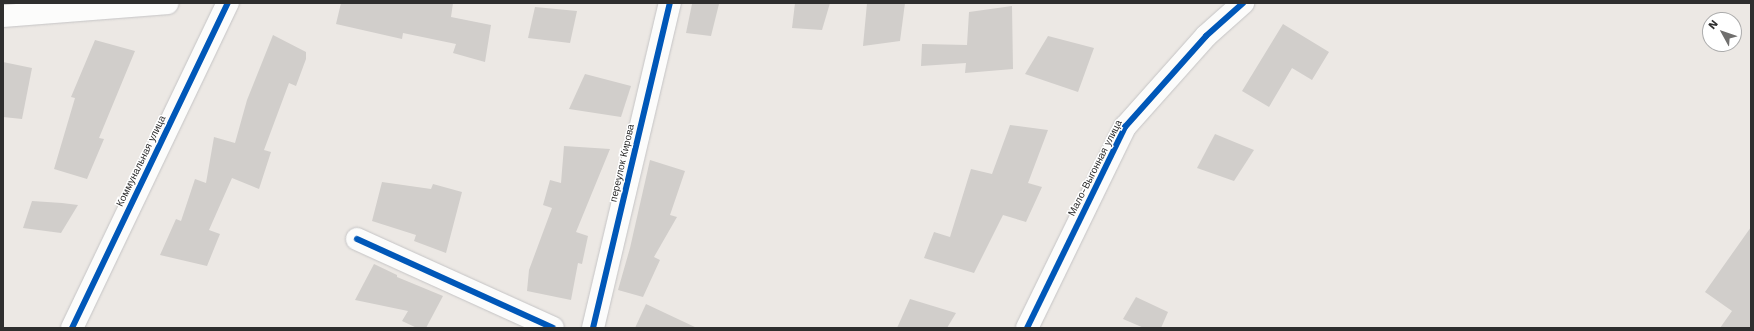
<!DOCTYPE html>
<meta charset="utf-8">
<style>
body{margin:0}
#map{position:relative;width:1754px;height:331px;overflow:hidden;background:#ece8e4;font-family:"Work Sans",sans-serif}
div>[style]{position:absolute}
.building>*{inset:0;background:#d1cecb}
.roads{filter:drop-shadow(0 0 1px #c5c4c5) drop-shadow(0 0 1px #c5c4c5)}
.minor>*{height:22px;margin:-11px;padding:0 11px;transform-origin:11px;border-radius:11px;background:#fcfcfb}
.cycleway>*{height:6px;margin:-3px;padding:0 3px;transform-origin:3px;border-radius:3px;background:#0057b8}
span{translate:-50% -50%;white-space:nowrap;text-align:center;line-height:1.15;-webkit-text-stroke:3px #fff;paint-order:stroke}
.street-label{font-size:10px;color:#2e2e2e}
.frame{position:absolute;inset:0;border:4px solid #2e2e2e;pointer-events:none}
.north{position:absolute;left:1702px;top:12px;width:40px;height:40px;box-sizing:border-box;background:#fff;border:1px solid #ababab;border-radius:50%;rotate:310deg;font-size:11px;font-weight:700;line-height:16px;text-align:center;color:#2e2e2e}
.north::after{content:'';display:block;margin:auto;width:14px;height:18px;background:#706f6e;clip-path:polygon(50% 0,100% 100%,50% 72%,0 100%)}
</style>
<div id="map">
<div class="building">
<i style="clip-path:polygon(341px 3px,453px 3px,451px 17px,491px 25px,485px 62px,453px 53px,456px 44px,403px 33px,402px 39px,336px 24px)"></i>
<i style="clip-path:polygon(795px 3px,830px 3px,822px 30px,792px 28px)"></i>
<i style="clip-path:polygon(867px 3px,905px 3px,900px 41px,863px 46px)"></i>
<i style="clip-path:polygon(692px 4px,719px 4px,711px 36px,686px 33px)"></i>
<i style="clip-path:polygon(1012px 6px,1013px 69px,965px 73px,966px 63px,921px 66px,922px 44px,967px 45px,969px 12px)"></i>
<i style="clip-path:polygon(535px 7px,577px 11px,570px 43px,528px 38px)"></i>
<i style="clip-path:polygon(1283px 24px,1329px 52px,1312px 80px,1292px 68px,1269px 107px,1242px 91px)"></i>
<i style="clip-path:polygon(273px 35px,306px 52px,306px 59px,296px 86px,289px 83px,264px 150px,271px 152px,259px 189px,232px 178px,209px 230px,220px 234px,207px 266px,160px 255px,176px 219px,181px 221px,195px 179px,206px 183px,214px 137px,235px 143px,247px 100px)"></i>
<i style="clip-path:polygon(1048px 36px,1094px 48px,1078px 92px,1025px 74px)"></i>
<i style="clip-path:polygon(95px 40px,135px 51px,99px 138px,104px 139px,87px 179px,54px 169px,75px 98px,71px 97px)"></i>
<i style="clip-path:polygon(3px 62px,32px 68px,22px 119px,3px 117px)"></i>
<i style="clip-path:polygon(585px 74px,631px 86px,621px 117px,569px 109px)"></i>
<i style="clip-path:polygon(1010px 125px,1048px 130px,1028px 183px,1042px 187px,1026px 222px,1003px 215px,974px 273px,924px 258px,934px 232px,950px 237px,971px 169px,992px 174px)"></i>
<i style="clip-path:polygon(1215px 134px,1254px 150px,1234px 181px,1197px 168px)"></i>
<i style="clip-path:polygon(564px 146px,610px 149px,576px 232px,588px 236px,582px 264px,578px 263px,571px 300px,527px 291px,529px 270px,552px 208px,543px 205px,550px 180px,561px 183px)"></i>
<i style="clip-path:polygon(650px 160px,685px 171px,670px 215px,677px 217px,654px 257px,660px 260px,643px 297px,618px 290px,630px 248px)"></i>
<i style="clip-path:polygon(382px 182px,431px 189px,433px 184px,462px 192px,446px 253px,414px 241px,416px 235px,372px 221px)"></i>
<i style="clip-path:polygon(32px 201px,62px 203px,78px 205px,61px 233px,23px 228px)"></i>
<i style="clip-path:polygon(1751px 227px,1751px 328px,1720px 328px,1732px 311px,1705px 292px)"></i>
<i style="clip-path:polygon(374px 264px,397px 275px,397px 277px,443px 296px,426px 328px,417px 328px,402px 321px,408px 311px,355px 300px)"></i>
<i style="clip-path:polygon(1136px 297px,1168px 312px,1161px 328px,1144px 328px,1123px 319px)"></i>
<i style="clip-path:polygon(910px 299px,956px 313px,947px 328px,897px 328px)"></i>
<i style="clip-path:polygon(646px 304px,697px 328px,635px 328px)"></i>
</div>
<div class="roads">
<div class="minor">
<i style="left:3px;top:16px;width:165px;rotate:-4.5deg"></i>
<i style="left:357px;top:239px;width:215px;rotate:24.4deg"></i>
<i style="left:72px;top:328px;width:361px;rotate:-64.4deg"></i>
<i style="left:593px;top:328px;width:334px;rotate:-76.7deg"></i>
<i style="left:1027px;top:328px;width:224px;rotate:-64deg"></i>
<i style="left:1125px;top:127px;width:122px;rotate:-48.3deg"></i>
<i style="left:1206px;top:36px;width:50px;rotate:-41.7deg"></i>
</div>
</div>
<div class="cycleway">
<i style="left:357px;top:239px;width:215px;rotate:24.4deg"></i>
<i style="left:72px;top:328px;width:361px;rotate:-64.4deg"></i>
<i style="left:593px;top:328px;width:334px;rotate:-76.7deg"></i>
<i style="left:1027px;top:328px;width:224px;rotate:-64deg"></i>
<i style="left:1125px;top:127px;width:122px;rotate:-48.3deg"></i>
<i style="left:1206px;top:36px;width:50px;rotate:-41.7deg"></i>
</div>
<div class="street-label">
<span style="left:141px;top:161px;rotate:-64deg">Коммунальная улица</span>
<span style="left:622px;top:163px;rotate:-77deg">переулок Кирова</span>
<span style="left:1095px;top:168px;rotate:-63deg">Мало-Выгонная улица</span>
</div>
<div class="frame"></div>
<div class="north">N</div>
</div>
